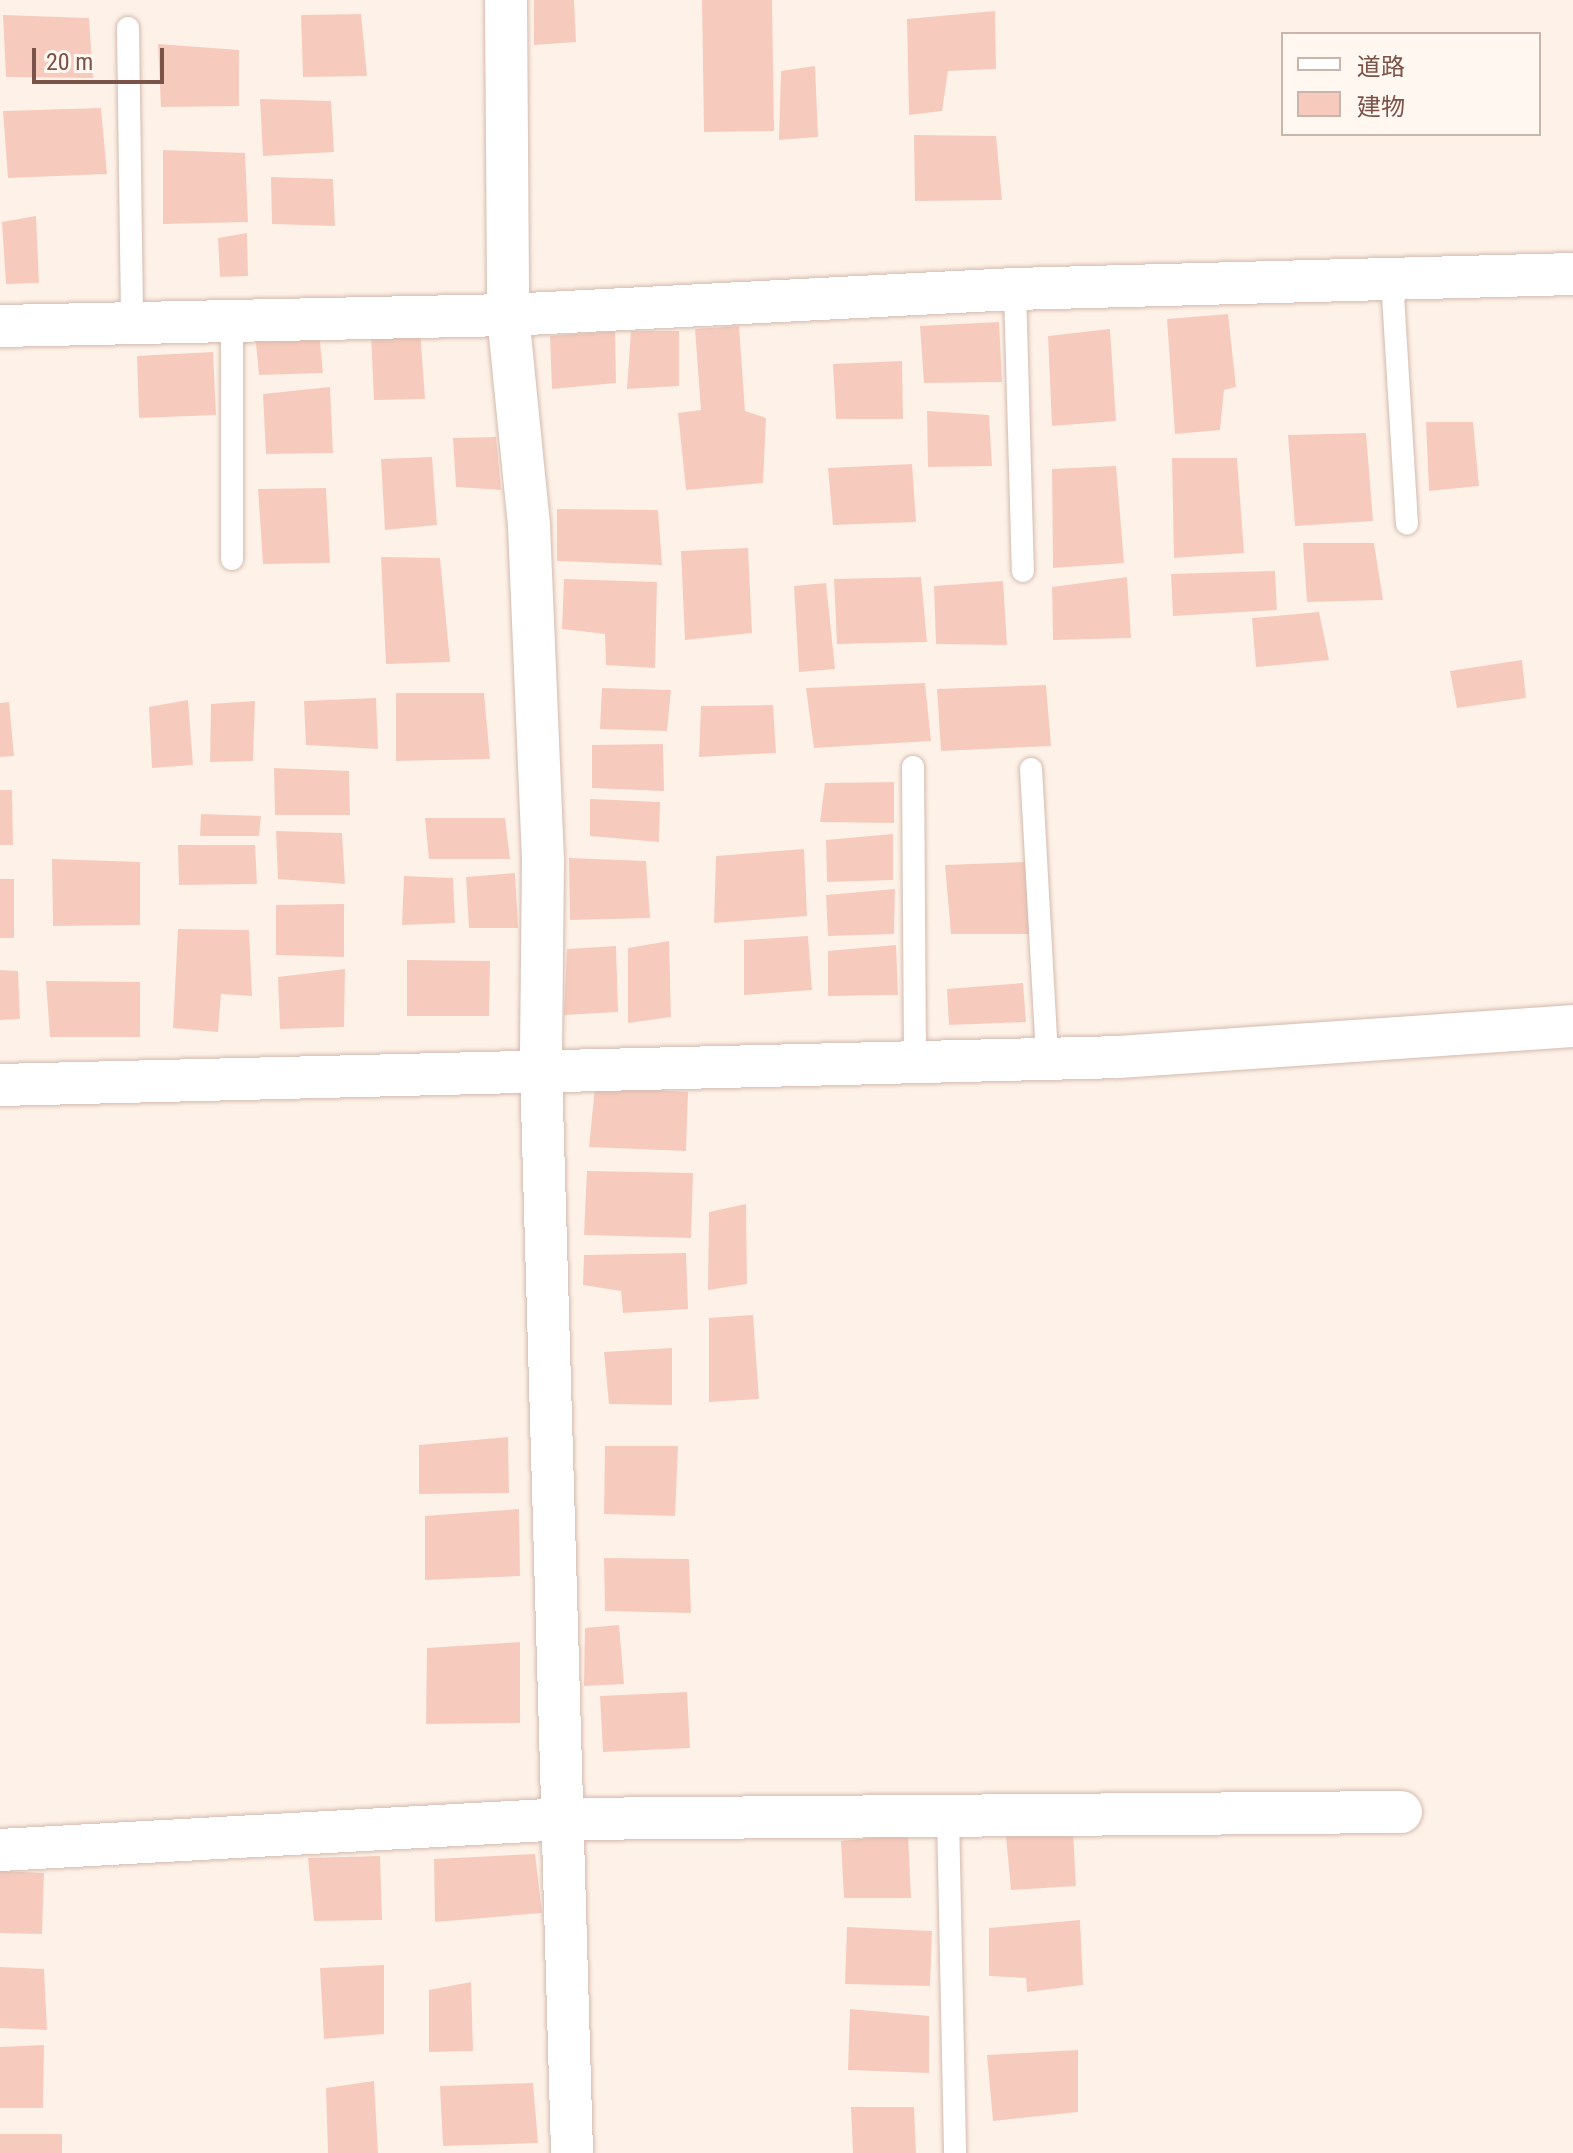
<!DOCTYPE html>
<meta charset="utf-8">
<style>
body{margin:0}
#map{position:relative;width:1573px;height:2153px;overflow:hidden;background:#fef2e8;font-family:"Roboto Condensed","Noto Sans JP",sans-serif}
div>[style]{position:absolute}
.building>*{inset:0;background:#f6cbbd}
.roads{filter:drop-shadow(0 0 2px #d4baaf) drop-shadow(0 0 2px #d4baaf)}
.lane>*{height:22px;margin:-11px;padding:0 11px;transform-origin:11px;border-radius:11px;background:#fff}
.street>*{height:42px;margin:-21px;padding:0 21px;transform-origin:21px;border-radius:21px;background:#fff}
span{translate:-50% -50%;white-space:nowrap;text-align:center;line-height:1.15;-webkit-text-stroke:8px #fff7f0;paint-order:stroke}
.legend{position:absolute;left:1281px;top:32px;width:260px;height:104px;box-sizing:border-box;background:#fff7f0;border:2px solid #cab5ad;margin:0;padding:10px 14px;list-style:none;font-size:24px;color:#7b5349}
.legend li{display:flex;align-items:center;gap:16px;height:40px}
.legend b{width:40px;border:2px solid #cab5ad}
.scale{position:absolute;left:32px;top:48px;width:132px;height:36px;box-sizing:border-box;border:4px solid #7b5349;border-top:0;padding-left:10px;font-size:24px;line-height:28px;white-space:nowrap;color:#7b5349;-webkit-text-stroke:6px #fff7f0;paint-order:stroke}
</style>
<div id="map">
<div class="building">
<i style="clip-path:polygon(534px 0,574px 0,576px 42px,534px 45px)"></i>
<i style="clip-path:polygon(702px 0,772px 0,774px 131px,704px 132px)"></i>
<i style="clip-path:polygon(995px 11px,996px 69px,948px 71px,942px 111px,909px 115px,907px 19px)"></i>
<i style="clip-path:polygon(361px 14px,367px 76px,303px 77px,301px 15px)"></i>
<i style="clip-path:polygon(3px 15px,89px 18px,93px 78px,6px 77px)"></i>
<i style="clip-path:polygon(158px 44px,239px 50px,239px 106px,161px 107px)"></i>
<i style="clip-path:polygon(815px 66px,818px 137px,779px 140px,781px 71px)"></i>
<i style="clip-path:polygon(260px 99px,331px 101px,334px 152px,263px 156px)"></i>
<i style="clip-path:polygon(101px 108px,107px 174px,8px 178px,3px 111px)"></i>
<i style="clip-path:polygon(914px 135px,996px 136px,1002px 200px,915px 201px)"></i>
<i style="clip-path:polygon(163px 150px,245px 153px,248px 222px,163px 224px)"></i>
<i style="clip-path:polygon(271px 177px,333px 179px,335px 226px,272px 224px)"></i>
<i style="clip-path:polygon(36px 216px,39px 283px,6px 284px,2px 222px)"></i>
<i style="clip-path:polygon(247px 233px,248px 276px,220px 277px,218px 238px)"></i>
<i style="clip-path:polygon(1228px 314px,1236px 387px,1224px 390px,1220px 430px,1175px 434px,1167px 319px)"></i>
<i style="clip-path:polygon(999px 322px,1002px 382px,924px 383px,920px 326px)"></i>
<i style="clip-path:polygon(739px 326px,745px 411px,766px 418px,763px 483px,686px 490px,678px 413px,701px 410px,695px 329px)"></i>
<i style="clip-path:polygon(420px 329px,425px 399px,374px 400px,371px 334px)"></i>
<i style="clip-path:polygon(1110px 329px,1116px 421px,1052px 426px,1048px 336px)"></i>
<i style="clip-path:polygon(319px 331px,323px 373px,259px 375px,255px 333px)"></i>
<i style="clip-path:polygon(615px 331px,616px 383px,552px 389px,550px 336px)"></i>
<i style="clip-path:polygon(631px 331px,679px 331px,679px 386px,627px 389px)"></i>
<i style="clip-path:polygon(213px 352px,216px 415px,139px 418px,137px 356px)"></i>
<i style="clip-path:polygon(902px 361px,903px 419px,836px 419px,833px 364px)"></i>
<i style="clip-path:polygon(330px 387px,333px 453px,266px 454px,263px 394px)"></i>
<i style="clip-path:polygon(927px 411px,989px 415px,992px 466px,928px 467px)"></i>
<i style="clip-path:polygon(1426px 422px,1473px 422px,1479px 486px,1429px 491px)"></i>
<i style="clip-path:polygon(1366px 433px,1373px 521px,1295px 526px,1288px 435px)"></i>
<i style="clip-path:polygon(496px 437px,501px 490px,456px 487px,453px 438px)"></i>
<i style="clip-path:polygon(432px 457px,437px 525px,385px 530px,381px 459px)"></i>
<i style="clip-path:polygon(1172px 458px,1237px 458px,1244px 553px,1174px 558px)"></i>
<i style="clip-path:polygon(912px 464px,916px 522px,833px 525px,828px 468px)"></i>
<i style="clip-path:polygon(1116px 466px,1124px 563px,1053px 568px,1052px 469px)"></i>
<i style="clip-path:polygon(326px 488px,330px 563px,263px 564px,258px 489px)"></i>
<i style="clip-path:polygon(557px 509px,658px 510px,662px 565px,557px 561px)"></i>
<i style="clip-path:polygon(1303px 543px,1374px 543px,1383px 600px,1307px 602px)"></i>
<i style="clip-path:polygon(748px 548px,752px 633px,685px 640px,681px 551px)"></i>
<i style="clip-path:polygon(381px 557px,440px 558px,450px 662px,386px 664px)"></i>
<i style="clip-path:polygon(1275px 571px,1277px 610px,1173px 616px,1171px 574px)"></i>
<i style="clip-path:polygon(921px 577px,927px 642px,837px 644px,834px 579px)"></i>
<i style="clip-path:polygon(1127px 577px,1131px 638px,1053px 640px,1052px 587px)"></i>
<i style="clip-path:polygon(564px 579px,657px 582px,655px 668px,606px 665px,605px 634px,562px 629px)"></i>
<i style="clip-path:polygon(1003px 581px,1007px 645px,936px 644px,934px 586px)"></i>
<i style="clip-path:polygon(826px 583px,835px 669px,799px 672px,794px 586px)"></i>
<i style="clip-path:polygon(1319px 612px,1329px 660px,1256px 667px,1252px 618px)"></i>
<i style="clip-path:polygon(1522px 660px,1526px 698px,1457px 708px,1450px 671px)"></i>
<i style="clip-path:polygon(925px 683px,931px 741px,814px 748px,806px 688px)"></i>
<i style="clip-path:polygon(1046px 685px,1051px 746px,941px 751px,937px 689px)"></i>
<i style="clip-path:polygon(602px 688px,671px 690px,667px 731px,600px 729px)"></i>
<i style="clip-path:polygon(396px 693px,484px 693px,490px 759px,396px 761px)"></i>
<i style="clip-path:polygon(376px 698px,378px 749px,306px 745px,304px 701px)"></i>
<i style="clip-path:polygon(188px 700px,193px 765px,152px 768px,149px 707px)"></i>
<i style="clip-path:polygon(255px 701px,253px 761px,210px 762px,211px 704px)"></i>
<i style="clip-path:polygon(9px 702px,14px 756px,0 757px,0 703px)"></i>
<i style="clip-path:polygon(773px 705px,776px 753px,699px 757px,701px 706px)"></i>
<i style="clip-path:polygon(663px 744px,664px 791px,592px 788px,592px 745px)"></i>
<i style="clip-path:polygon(274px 768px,349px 771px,350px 815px,275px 815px)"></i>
<i style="clip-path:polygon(894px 782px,894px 823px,820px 822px,825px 783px)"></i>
<i style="clip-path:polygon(0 790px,12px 790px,13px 845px,0 845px)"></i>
<i style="clip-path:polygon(590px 799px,660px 802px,659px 842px,590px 836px)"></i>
<i style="clip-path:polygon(201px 814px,261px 816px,259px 836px,200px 836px)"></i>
<i style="clip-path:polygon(425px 818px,505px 818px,510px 859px,429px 859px)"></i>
<i style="clip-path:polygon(276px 831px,342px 833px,345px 884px,278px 879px)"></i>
<i style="clip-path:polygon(893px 834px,893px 880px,827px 882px,826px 840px)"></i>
<i style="clip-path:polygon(178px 845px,255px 845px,257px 884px,179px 885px)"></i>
<i style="clip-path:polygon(804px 849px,807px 916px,714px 923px,716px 856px)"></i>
<i style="clip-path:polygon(569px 858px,646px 861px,650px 918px,570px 920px)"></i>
<i style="clip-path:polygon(52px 859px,140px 862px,140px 925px,53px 926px)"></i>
<i style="clip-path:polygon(1026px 862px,1030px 934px,951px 934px,945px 865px)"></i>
<i style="clip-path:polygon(515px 873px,518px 928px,469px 928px,466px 877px)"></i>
<i style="clip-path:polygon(404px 876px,453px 878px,455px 923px,402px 925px)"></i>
<i style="clip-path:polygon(0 879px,14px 879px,14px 938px,0 938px)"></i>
<i style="clip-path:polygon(895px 889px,894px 934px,828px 936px,826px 895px)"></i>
<i style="clip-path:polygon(344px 904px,344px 957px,276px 955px,276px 905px)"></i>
<i style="clip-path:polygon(178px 929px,249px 930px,252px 996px,221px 994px,218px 1032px,173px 1028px)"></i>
<i style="clip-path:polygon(808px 936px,812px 990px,744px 995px,744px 940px)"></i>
<i style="clip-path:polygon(669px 941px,671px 1017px,628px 1023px,628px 948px)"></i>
<i style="clip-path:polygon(896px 945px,898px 995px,828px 996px,828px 951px)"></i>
<i style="clip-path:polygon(616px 946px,618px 1012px,564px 1015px,567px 949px)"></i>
<i style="clip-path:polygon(407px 960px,490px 961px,489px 1016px,407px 1016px)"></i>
<i style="clip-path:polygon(345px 969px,344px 1027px,280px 1029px,278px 977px)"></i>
<i style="clip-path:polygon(0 970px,18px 971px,20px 1019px,0 1020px)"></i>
<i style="clip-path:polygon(46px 981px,140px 982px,140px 1037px,50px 1037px)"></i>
<i style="clip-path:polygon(1023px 983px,1026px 1022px,949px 1025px,947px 989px)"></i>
<i style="clip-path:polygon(595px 1087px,688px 1092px,686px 1151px,589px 1147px)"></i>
<i style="clip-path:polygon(587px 1171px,693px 1173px,691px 1238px,584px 1235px)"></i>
<i style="clip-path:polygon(746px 1204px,747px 1284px,708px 1290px,709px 1212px)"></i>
<i style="clip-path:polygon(686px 1253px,688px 1309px,623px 1313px,621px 1291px,583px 1285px,584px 1255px)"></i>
<i style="clip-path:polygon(753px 1315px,759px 1399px,709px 1402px,709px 1318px)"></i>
<i style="clip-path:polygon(672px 1348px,672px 1405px,609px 1404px,604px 1352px)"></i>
<i style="clip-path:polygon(508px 1437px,509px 1493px,419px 1494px,419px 1445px)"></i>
<i style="clip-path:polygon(605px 1446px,678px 1446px,675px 1516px,604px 1514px)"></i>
<i style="clip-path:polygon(519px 1509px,520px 1576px,425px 1580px,425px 1516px)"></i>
<i style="clip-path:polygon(604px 1558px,689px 1559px,691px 1613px,605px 1611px)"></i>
<i style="clip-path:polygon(619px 1625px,624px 1684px,584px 1686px,585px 1628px)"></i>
<i style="clip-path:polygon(520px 1642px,520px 1723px,426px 1724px,427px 1648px)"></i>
<i style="clip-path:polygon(687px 1692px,690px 1748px,603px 1752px,600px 1696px)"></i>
<i style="clip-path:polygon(1073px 1831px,1076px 1886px,1011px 1890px,1006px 1836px)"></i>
<i style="clip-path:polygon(908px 1834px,911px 1898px,844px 1898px,841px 1841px)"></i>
<i style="clip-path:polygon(535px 1854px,542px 1913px,435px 1922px,434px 1859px)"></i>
<i style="clip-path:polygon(380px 1856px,382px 1920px,314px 1921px,308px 1858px)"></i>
<i style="clip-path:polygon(0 1871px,44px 1873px,42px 1934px,0 1933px)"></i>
<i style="clip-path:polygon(1080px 1920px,1083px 1985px,1027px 1992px,1026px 1978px,989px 1976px,989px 1928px)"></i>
<i style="clip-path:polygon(847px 1927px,932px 1931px,930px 1986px,845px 1984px)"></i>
<i style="clip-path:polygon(384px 1965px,384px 2034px,324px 2039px,320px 1968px)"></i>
<i style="clip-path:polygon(0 1967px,44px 1969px,47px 2030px,0 2028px)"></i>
<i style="clip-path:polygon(471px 1982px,473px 2051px,429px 2052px,429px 1990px)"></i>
<i style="clip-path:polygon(850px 2009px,929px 2016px,929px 2073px,848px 2070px)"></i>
<i style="clip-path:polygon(44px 2045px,43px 2108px,0 2108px,0 2047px)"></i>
<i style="clip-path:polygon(1078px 2050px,1078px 2112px,993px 2121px,987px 2055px)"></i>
<i style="clip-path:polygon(374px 2081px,378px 2153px,328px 2153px,326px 2088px)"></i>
<i style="clip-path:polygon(533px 2083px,538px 2143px,443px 2146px,440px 2086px)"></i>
<i style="clip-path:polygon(851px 2107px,914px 2107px,916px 2153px,853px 2153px)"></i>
<i style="clip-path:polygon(0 2134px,62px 2134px,62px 2153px,0 2153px)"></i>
</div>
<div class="roads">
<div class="lane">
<i style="left:128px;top:28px;width:296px;rotate:89.2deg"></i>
<i style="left:1392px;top:279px;width:245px;rotate:86.5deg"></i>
<i style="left:1015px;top:289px;width:282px;rotate:88.4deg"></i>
<i style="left:232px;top:559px;width:238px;rotate:-90deg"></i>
<i style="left:913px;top:767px;width:293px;rotate:89.6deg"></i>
<i style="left:1031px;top:769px;width:288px;rotate:86.8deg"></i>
<i style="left:948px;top:1815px;width:338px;rotate:88.8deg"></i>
</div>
<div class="street">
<i style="left:506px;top:0;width:315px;rotate:89.6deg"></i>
<i style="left:508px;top:315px;width:212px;rotate:84.3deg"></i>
<i style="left:529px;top:526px;width:335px;rotate:87.6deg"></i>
<i style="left:543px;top:861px;width:208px;rotate:90.6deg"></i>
<i style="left:541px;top:1069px;width:1084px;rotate:88.36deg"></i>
<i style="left:0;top:326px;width:508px;rotate:-1.24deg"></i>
<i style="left:508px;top:315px;width:508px;rotate:-2.94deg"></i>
<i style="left:1015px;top:289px;width:558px;rotate:-1.54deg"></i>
<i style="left:0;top:1085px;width:1118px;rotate:-1.43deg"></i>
<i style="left:1118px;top:1057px;width:456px;rotate:-3.9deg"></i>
<i style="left:0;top:1850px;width:566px;rotate:-3.14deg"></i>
<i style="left:565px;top:1819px;width:836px;rotate:-0.48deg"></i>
</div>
</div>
<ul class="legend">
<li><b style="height:10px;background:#fff"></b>道路</li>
<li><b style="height:22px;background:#f6cbbd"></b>建物</li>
</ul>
<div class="scale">20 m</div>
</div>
